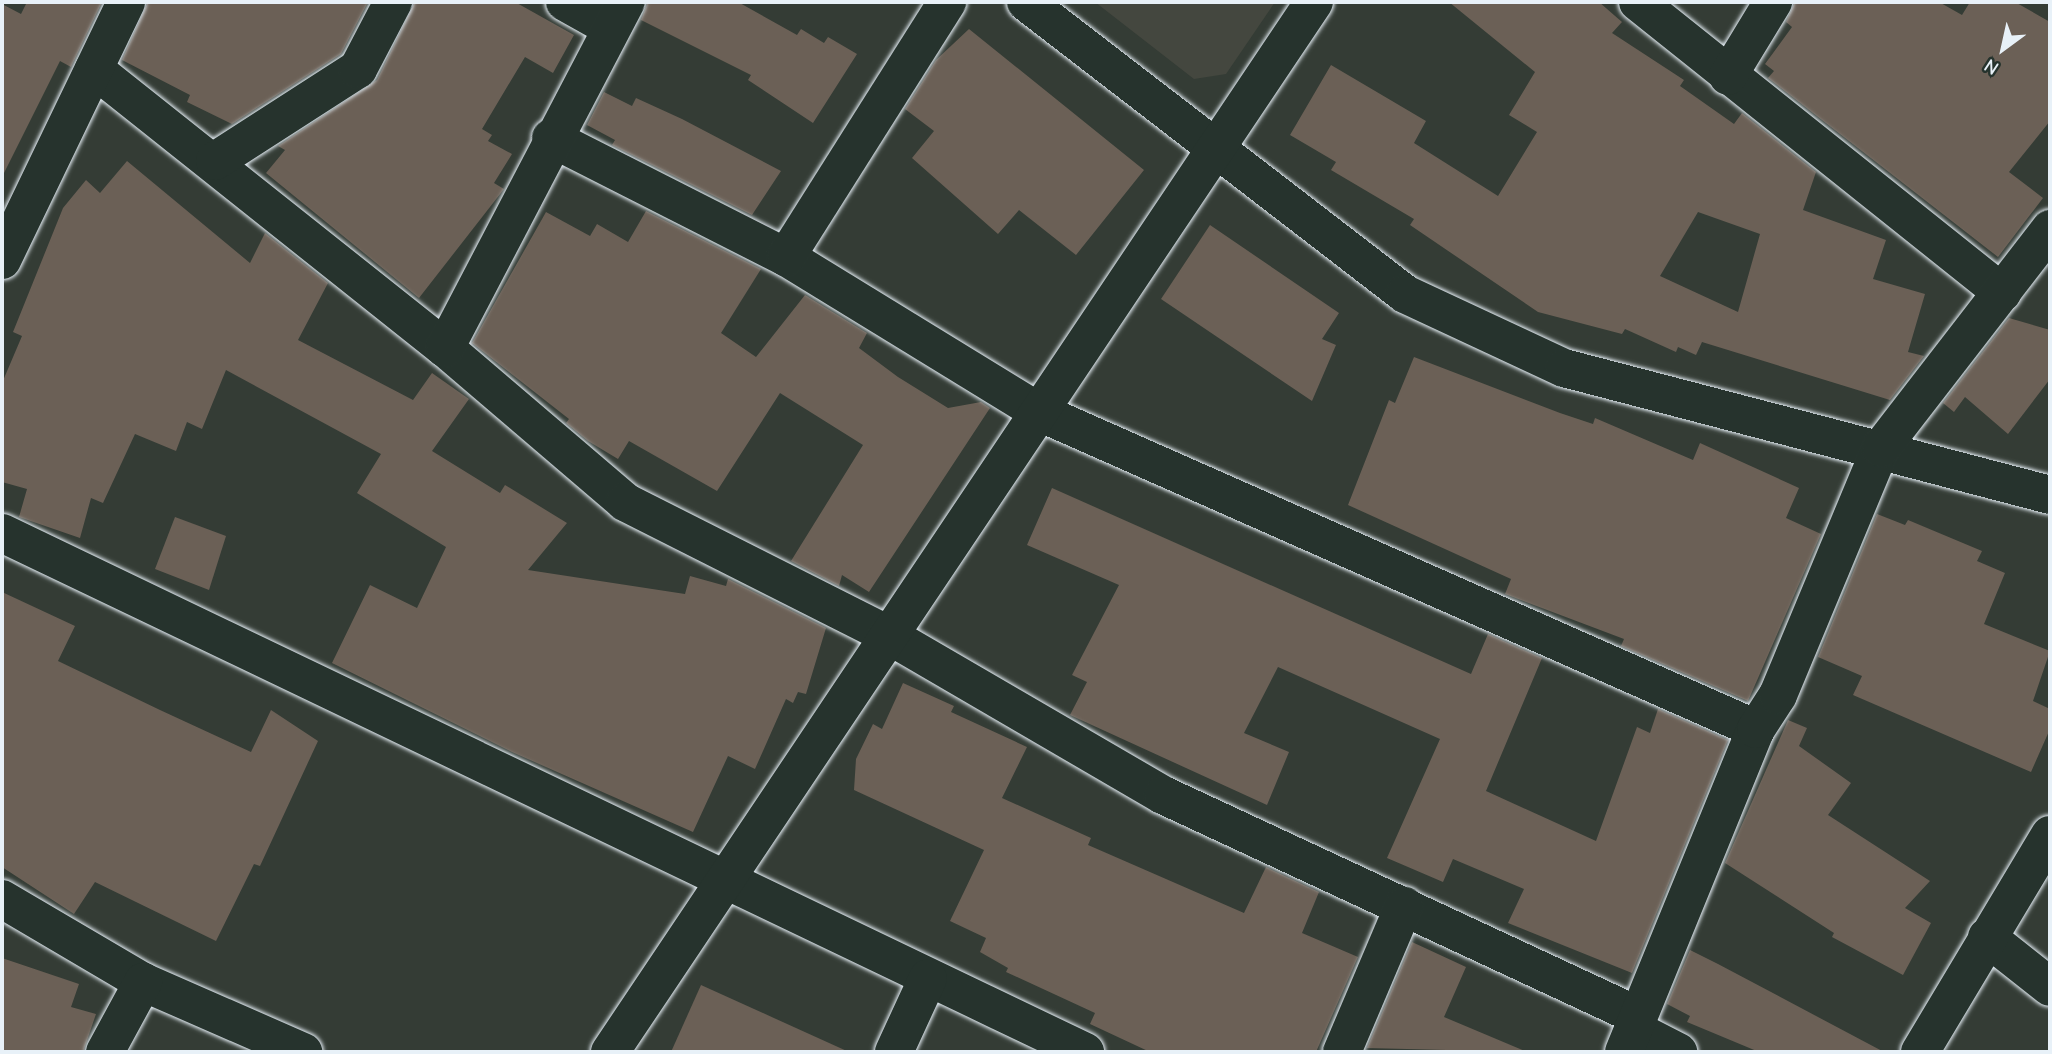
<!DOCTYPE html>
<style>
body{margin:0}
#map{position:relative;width:2052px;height:1054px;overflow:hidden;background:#343c35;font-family:"Comic Neue",sans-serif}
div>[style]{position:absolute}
.built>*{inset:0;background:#44473f}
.building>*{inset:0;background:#6b6056}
.roads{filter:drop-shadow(0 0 2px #e8f1f8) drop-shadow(0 0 2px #e8f1f8)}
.minor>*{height:38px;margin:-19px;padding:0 19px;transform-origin:19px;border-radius:19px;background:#26332d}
span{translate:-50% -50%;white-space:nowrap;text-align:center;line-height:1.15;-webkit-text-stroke:5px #26332d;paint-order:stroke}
.frame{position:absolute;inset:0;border:4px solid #e8f1f8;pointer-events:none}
.north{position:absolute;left:1968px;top:14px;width:70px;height:70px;-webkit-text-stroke:5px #26332d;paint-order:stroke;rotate:213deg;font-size:19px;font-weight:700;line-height:28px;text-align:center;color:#e8f1f8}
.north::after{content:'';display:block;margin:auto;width:24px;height:32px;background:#e8f1f8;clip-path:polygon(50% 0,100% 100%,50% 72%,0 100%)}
</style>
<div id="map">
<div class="built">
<i style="clip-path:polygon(1095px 2px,1275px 2px,1226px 74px,1194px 79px)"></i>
</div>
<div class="building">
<i style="clip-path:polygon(27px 2px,102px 2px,71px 67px,60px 61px,2px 177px,2px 4px,21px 14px)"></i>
<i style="clip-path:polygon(148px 2px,368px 2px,341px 54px,232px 124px,187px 102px,190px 95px,122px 60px)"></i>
<i style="clip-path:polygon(415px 2px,515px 2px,574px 35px,553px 73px,525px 57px,482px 129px,492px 135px,488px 141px,512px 154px,494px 183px,504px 189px,419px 298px,266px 173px,285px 150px,278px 146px,377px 80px)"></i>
<i style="clip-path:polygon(648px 2px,738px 2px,797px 35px,801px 29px,824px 43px,828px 37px,857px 54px,813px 123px,748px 80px,751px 75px,641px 20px)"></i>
<i style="clip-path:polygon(evenodd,1449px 2px,1599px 2px,1622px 22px,1612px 33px,1684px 80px,1680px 86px,1734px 124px,1742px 113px,1816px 172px,1803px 210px,1886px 240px,1873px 279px,1925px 294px,1908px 352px,1924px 356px,1890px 400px,1702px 342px,1696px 355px,1678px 347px,1676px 352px,1625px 329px,1622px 334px,1538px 312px,1410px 225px,1414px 219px,1331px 170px,1336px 162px,1290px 135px,1331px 65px,1426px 121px,1414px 143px,1498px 196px,1537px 132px,1509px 115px,1535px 72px,1449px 2px,1698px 212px,1760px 234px,1738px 312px,1660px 276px,1698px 212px)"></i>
<i style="clip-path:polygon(1795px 2px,1939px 2px,1962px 15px,1970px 2px,2015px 2px,2050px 22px,2050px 121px,2009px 172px,2043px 198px,1998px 257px,1768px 78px,1774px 71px,1765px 64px,1792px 27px,1786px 22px)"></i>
<i style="clip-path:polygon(969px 29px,1144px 170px,1076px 255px,1019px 210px,998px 234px,912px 158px,934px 131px,905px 109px,936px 60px)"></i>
<i style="clip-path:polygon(604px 92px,632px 106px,636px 98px,682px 119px,781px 171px,752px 215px,612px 145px,615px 140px,587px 125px)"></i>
<i style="clip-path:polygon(127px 161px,250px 263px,265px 233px,328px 283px,298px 340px,413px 400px,432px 373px,469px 399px,432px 451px,500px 493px,505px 485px,567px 523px,528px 570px,685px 594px,690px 576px,726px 586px,728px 579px,826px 628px,806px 694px,798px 692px,793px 703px,786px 699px,755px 769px,728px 756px,693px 832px,512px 752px,332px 663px,370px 585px,417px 608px,446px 547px,357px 493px,381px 454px,226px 370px,202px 429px,187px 422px,176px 451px,135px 434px,103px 503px,91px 498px,80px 538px,19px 517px,27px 489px,2px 482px,2px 383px,22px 336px,13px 332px,63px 208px,86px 180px,100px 193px)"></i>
<i style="clip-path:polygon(646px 211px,761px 269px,721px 333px,756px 357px,805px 295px,867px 333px,859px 348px,898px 377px,948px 408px,981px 402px,990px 408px,869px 592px,842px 575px,839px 586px,791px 561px,863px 445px,780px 393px,717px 491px,629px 441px,618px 459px,588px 441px,566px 423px,569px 419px,472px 343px,546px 212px,590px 236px,597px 224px,628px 242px)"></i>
<i style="clip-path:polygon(1210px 225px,1339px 313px,1322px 339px,1336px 345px,1312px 401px,1161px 299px)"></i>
<i style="clip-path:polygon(2009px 318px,2050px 330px,2050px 379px,2008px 434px,1965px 397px,1954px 412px,1943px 403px)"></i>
<i style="clip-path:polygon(1414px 357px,1560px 413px,1593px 424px,1595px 418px,1693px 460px,1700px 443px,1799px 488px,1786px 518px,1821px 534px,1748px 701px,1621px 646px,1624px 639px,1505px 594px,1511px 579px,1348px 505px,1389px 400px,1395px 403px)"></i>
<i style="clip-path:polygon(1052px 488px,1471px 674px,1488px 634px,1542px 658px,1486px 791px,1596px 841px,1637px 727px,1650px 733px,1658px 709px,1728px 740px,1632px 973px,1508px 923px,1524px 889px,1453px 859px,1443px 882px,1387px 858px,1440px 739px,1278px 667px,1244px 733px,1289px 752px,1267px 805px,1070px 715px,1087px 682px,1072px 675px,1119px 585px,1027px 545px)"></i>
<i style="clip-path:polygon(1877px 514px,1905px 525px,1908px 520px,1982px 551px,1977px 561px,2005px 573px,1984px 624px,2050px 651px,2033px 701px,2050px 709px,2050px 729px,2031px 772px,1853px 695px,1862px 676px,1818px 657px)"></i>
<i style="clip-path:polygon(175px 517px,226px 536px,209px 590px,155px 569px)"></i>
<i style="clip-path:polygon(2px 592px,75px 626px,58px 661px,160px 710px,251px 752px,271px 710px,318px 741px,260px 866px,254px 864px,216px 941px,95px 882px,74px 914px,2px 867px)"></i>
<i style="clip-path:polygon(903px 683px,954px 706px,951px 712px,1027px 747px,1002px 798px,1091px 838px,1088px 845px,1244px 913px,1266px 867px,1319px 892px,1302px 933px,1358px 957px,1316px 1052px,1150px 1052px,1090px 1024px,1095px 1013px,1006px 972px,1008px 968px,980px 952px,986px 938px,950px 921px,984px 850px,854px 790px,856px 759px,873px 724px,882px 729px)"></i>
<i style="clip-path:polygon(1788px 720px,1807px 728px,1799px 746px,1851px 783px,1828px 815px,1930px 881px,1905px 908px,1931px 923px,1903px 975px,1832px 937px,1834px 933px,1725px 863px)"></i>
<i style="clip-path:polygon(1412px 942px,1466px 967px,1444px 1017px,1527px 1052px,1367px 1048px)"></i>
<i style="clip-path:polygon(1690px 950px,1718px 964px,1884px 1052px,1759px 1052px,1687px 1022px,1690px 1016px,1667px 1004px)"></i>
<i style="clip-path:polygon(2px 958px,79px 984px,71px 1007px,96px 1014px,83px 1052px,2px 1052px)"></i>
<i style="clip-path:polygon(701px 985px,849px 1052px,671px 1052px)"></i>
</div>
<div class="roads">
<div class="minor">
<i style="left:565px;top:2px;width:51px;rotate:29.1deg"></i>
<i style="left:1026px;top:2px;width:478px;rotate:37.6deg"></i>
<i style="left:1405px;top:294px;width:175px;rotate:25deg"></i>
<i style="left:1564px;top:368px;width:502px;rotate:14.64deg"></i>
<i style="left:1638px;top:2px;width:466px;rotate:38.6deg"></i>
<i style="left:94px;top:69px;width:448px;rotate:38.5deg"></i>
<i style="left:445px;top:348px;width:237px;rotate:40.5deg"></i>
<i style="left:625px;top:502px;width:295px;rotate:26.8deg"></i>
<i style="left:888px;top:635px;width:318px;rotate:30.2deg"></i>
<i style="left:1163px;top:795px;width:522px;rotate:24.94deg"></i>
<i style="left:1728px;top:76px;width:87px;rotate:-58.7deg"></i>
<i style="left:551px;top:138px;width:263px;rotate:26.9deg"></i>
<i style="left:786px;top:257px;width:297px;rotate:31.5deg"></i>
<i style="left:1039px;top:412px;width:784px;rotate:23.85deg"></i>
<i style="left:215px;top:161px;width:170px;rotate:-32.8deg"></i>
<i style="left:358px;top:69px;width:76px;rotate:-62.4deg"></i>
<i style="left:786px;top:257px;width:302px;rotate:-57.7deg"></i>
<i style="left:2px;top:260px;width:286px;rotate:-64.3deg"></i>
<i style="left:445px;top:348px;width:390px;rotate:-62.4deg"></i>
<i style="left:2px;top:533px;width:1201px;rotate:25.6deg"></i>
<i style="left:2px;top:899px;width:164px;rotate:30.5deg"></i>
<i style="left:143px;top:982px;width:175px;rotate:23.6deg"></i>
<i style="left:1987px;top:937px;width:80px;rotate:38.4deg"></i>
<i style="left:1633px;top:1029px;width:51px;rotate:27.1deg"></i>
<i style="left:105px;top:1052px;width:80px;rotate:-61.5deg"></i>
<i style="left:610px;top:1052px;width:1264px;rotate:-56.16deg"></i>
<i style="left:894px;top:1052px;width:81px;rotate:-65.3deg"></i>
<i style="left:1342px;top:1052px;width:159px;rotate:-67deg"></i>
<i style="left:1624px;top:1052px;width:349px;rotate:-67.8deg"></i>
<i style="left:1756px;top:729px;width:40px;rotate:-57.1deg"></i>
<i style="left:1778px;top:695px;width:268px;rotate:-67.4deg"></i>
<i style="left:1881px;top:448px;width:277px;rotate:-52.3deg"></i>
<i style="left:1920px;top:1052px;width:253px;rotate:-59.1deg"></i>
</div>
</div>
<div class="frame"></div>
<div class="north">N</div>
</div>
